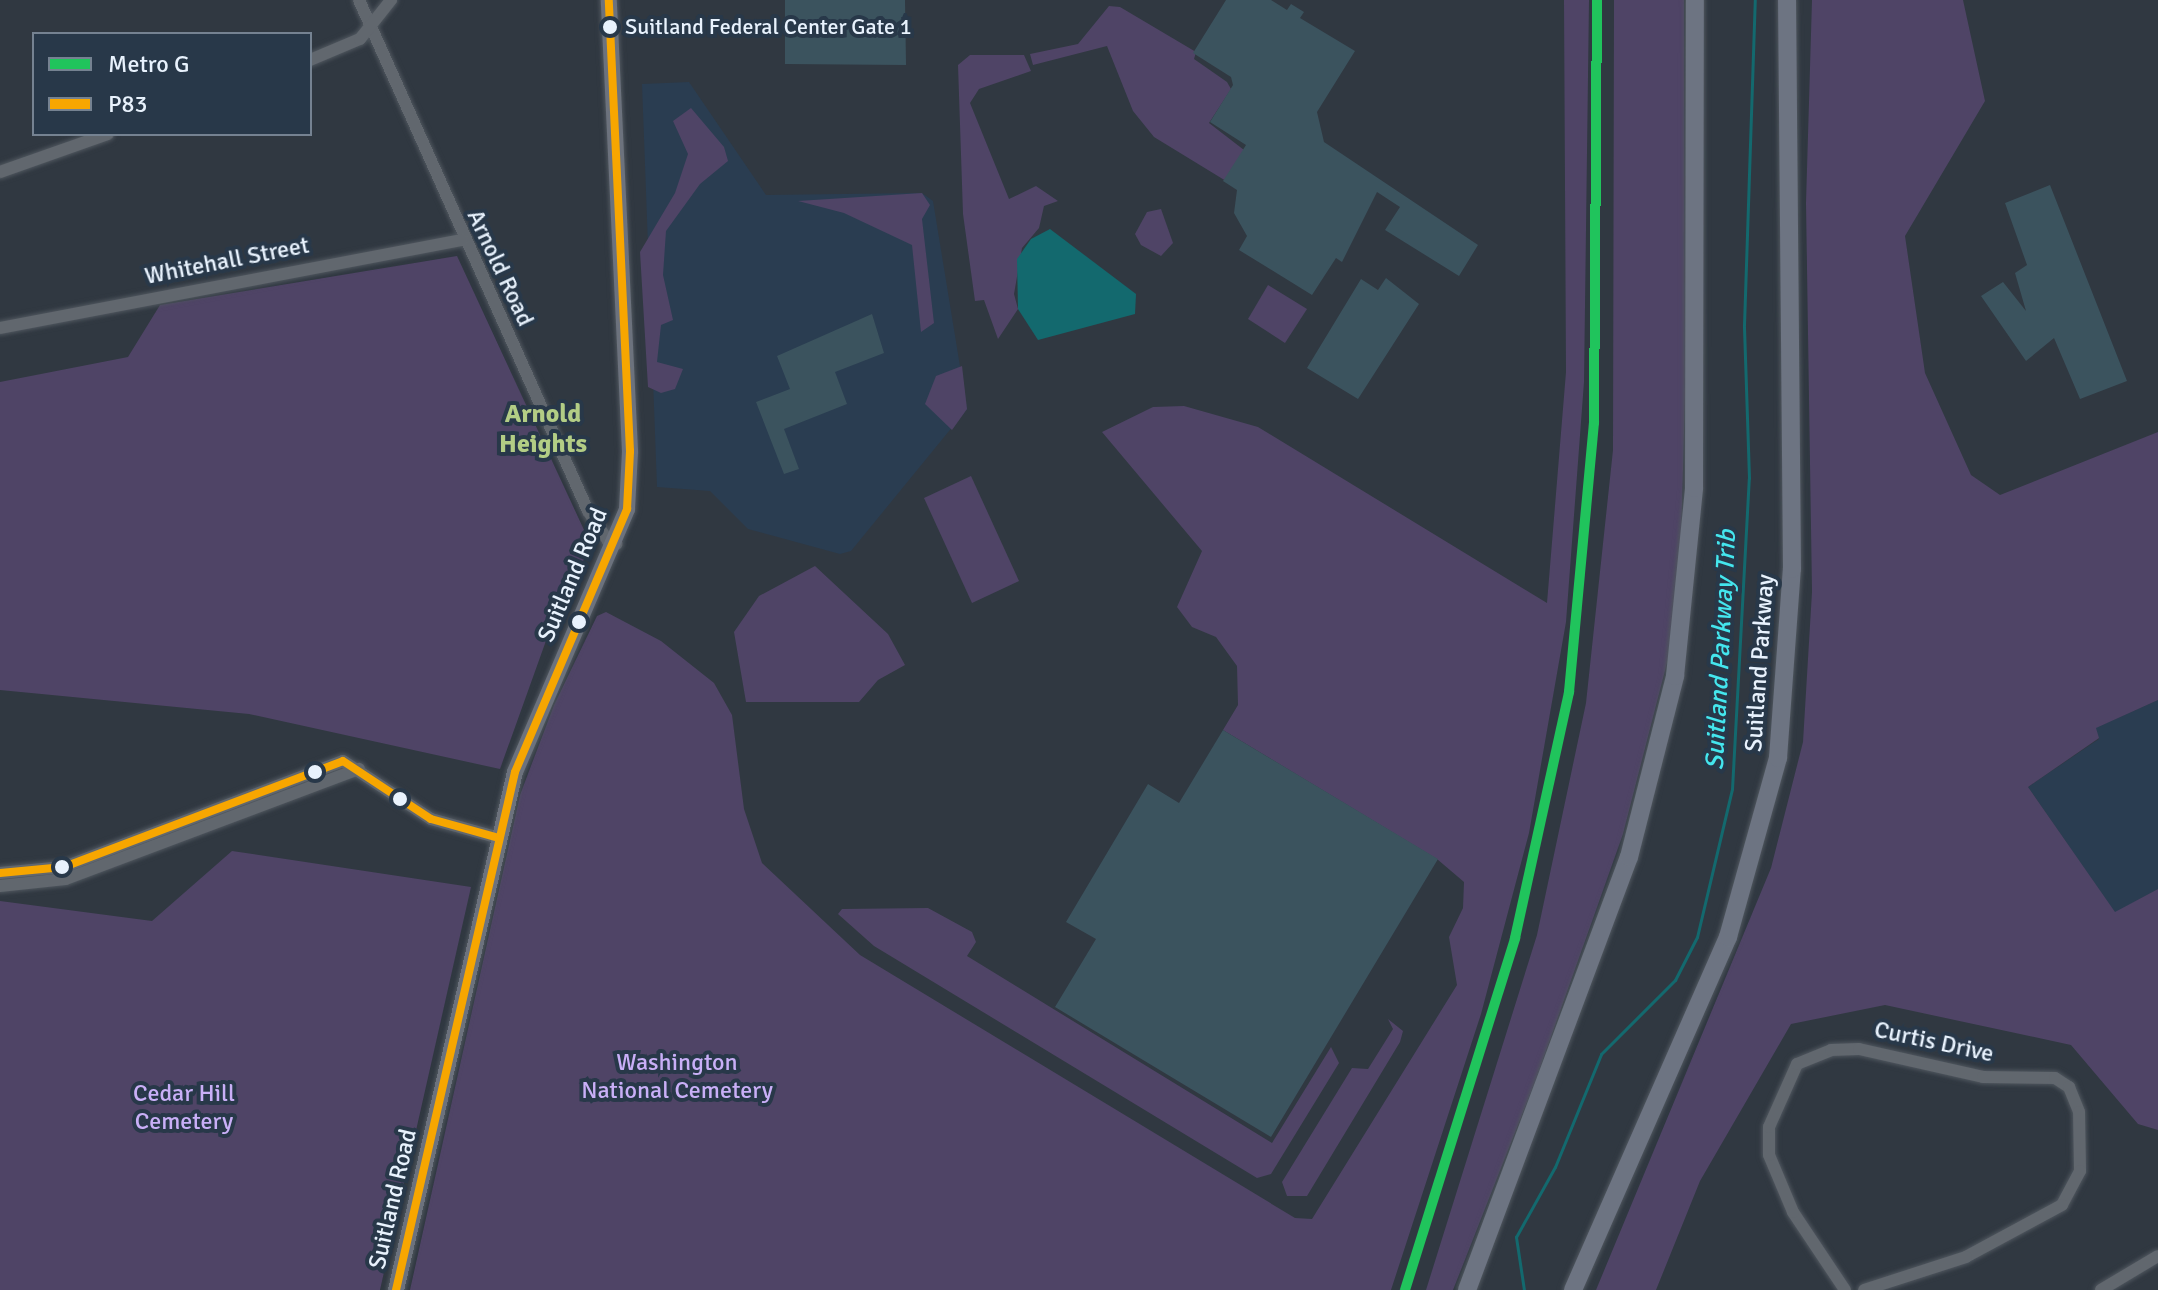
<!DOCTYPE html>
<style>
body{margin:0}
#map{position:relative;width:2158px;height:1290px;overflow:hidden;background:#303841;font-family:Signika,sans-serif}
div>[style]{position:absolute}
.built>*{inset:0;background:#2a3d51}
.green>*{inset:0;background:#4f4466}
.water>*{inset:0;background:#13696e}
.stream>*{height:3px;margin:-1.5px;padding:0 1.5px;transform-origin:1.5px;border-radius:1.5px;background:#13696e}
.building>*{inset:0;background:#3b535e}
.roads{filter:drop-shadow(0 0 2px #4f565e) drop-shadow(0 0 2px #4f565e)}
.minor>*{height:12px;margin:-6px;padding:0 6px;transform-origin:6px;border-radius:6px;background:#61676e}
.major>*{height:16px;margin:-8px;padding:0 8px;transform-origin:8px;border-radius:8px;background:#6c727d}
.highway>*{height:18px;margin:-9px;padding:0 9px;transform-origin:9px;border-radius:9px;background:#6d7482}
.bus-1>*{height:8px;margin:-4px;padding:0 4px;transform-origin:4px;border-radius:4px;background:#f7a600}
.metro-1>*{height:10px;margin:-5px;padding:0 5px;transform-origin:5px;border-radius:5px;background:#20c45c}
.dots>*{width:22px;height:22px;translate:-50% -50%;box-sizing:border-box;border:4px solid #283849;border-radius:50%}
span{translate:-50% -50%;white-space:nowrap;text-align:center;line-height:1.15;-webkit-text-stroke:8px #283849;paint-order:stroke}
.bus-label{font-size:22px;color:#e8f2fd}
.left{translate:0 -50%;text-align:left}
.street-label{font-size:24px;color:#e8f2fd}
.park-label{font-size:24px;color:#c9aff7}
.neighbourhood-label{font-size:26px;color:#b3cd85;font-weight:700}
.water-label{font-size:26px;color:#44e6ee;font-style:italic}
.legend{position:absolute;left:32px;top:32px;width:280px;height:104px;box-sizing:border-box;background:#283849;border:2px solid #758291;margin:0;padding:10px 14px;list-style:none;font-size:24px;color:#e8f2fd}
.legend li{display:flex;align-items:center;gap:16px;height:40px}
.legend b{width:40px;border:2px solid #758291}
</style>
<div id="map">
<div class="built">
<i style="clip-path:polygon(689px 82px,766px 195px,922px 193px,933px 201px,967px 409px,851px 551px,840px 554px,748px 529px,710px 491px,657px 487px,642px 84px)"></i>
<i style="clip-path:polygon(2158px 700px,2158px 889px,2115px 913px,2028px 787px,2099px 739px,2095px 728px)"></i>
</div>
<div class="green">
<i style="clip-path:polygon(1564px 0,1589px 0,1584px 382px,1566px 622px,1529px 833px,1481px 1014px,1391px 1290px,410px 1290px,520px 795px,554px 705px,597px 616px,606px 612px,661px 641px,714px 683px,732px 715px,744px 809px,762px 863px,860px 955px,1295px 1218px,1312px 1219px,1457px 985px,1449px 937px,1463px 908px,1464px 882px,1437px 859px,1223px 730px,1238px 705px,1237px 666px,1216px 637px,1192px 627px,1177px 607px,1202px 551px,1102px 432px,1153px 407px,1184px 406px,1258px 427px,1547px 603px,1566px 372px)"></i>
<i style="clip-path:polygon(1614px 0,1684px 0,1685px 397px,1681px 541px,1668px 659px,1623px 834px,1535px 1082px,1453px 1290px,1426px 1290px,1537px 935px,1586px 703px,1613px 450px)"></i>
<i style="clip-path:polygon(1812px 0,1963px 0,1985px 101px,1905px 236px,1925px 373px,1971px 475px,2000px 495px,2158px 432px,2158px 700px,2096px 728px,2099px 738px,2028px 787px,2115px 912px,2158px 889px,2158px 1130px,2138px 1124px,2071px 1045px,1885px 1005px,1791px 1024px,1700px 1181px,1656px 1290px,1596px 1290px,1771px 868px,1803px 742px,1812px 592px,1806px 203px)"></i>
<i style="clip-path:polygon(1109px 6px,1120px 7px,1196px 52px,1194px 59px,1227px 82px,1231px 89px,1209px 123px,1244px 150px,1226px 181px,1154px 137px,1133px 111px,1107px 46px,1033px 65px,1030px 54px,1078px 44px)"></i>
<i style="clip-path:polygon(970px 55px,1024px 55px,1031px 71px,979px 89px,970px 103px,1009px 199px,1036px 186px,1058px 201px,1044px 206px,1039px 228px,1022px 248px,1014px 294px,1018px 309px,998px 339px,984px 300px,975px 301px,963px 214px,958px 65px)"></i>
<i style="clip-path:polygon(691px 108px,724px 147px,728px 161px,700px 184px,666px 231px,663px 275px,673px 320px,661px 325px,657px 362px,683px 369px,675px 389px,661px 393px,648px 387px,640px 252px,675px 193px,688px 154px,673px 121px)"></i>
<i style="clip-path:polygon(922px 193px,930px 205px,922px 219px,934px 323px,921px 332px,912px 245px,844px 213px,798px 201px)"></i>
<i style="clip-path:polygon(1161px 209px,1173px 243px,1161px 256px,1141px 245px,1135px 234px,1147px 212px)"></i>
<i style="clip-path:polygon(457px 256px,591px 545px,552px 624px,500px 769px,249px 714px,0 690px,0 382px,128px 357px,160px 305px)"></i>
<i style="clip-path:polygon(1268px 285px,1307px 309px,1285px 343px,1248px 319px)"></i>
<i style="clip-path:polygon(962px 366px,967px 409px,952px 430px,925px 404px,936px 376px)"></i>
<i style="clip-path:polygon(971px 476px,1019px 581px,972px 603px,924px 498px)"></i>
<i style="clip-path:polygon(815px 566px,888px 634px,905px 665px,878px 680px,859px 702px,746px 702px,734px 632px,759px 596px)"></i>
<i style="clip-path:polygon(232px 851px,471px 887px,380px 1290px,0 1290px,0 901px,152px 921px)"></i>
<i style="clip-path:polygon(928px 908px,972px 932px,976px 942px,967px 956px,1272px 1143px,1331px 1047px,1339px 1063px,1271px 1174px,1257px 1178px,874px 946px,838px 914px,842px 909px)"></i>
<i style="clip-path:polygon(1388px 1019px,1403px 1031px,1400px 1042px,1307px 1196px,1287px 1196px,1282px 1182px,1352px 1068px,1368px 1069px,1393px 1029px)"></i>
</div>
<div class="water">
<i style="clip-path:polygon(1050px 229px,1136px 294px,1135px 314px,1038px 340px,1018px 309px,1017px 259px,1031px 239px)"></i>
</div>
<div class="stream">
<i style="left:1524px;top:1290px;width:54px;rotate:-98.6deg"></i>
<i style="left:1516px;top:1237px;width:80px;rotate:-60.9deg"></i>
<i style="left:1555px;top:1167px;width:122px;rotate:-67.8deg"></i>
<i style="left:1601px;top:1054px;width:105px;rotate:-45deg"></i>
<i style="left:1675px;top:980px;width:48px;rotate:-62.9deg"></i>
<i style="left:1697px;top:937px;width:152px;rotate:-76.7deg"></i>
<i style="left:1732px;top:789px;width:311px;rotate:-86.9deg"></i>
<i style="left:1749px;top:478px;width:153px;rotate:-91.9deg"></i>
<i style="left:1744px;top:325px;width:325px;rotate:-88.1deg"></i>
</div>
<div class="building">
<i style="clip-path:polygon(785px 0,905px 0,906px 65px,785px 64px)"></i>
<i style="clip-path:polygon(1226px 0,1271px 0,1287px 10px,1291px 4px,1304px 12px,1300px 18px,1355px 51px,1317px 112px,1324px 142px,1478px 245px,1459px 276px,1385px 230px,1400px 207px,1377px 192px,1342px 262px,1336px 258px,1312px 295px,1239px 250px,1247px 236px,1234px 213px,1237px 190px,1223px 181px,1246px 145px,1210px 122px,1233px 85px,1231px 77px,1193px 53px)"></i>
<i style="clip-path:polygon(2050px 185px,2127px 381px,2080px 399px,2054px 338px,2026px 361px,1981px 296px,2003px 282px,2026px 311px,2015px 273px,2027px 265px,2005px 203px)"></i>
<i style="clip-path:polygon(1386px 278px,1419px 304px,1358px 399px,1307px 368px,1361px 279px,1378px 290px)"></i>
<i style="clip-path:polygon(872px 314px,884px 353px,835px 372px,847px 404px,784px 429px,799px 469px,784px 474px,756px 402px,790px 389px,777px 356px)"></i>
<i style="clip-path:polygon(1223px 730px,1438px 859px,1271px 1137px,1055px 1007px,1096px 939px,1066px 922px,1148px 784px,1179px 803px)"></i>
</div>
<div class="roads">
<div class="minor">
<i style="left:359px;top:0;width:560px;rotate:65.86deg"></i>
<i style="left:588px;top:511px;width:36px;rotate:56deg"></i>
<i style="left:608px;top:541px;width:9px;rotate:18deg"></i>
<i style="left:310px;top:60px;width:54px;rotate:-22.8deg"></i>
<i style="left:360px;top:39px;width:50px;rotate:-51.5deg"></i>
<i style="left:0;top:172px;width:114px;rotate:-19.4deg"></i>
<i style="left:0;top:328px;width:470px;rotate:-10.8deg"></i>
<i style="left:0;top:873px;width:64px;rotate:-5.4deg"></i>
<i style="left:64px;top:867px;width:298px;rotate:-20.8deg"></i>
<i style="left:343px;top:761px;width:105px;rotate:33.4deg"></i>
<i style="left:431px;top:819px;width:71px;rotate:15.6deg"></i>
<i style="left:0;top:886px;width:66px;rotate:-6.1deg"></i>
<i style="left:66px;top:879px;width:313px;rotate:-20.6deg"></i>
<i style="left:1845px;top:1290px;width:94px;rotate:-123.7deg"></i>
<i style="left:1793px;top:1212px;width:62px;rotate:-112.8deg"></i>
<i style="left:1769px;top:1155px;width:28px;rotate:-90deg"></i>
<i style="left:1769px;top:1127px;width:69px;rotate:-66deg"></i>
<i style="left:1797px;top:1064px;width:37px;rotate:-22deg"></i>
<i style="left:1831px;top:1050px;width:28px;rotate:-2deg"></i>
<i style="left:1859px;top:1049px;width:127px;rotate:12.7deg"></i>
<i style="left:1983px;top:1077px;width:72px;rotate:0.8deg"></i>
<i style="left:2055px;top:1078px;width:17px;rotate:33deg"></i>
<i style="left:2069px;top:1087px;width:27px;rotate:68deg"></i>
<i style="left:2079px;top:1112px;width:59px;rotate:89deg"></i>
<i style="left:2080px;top:1171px;width:38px;rotate:118deg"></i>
<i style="left:2062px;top:1205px;width:109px;rotate:151.6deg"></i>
<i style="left:1966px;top:1257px;width:107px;rotate:162.1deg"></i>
<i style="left:2101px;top:1290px;width:66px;rotate:-30.8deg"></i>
</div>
<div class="major">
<i style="left:396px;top:1290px;width:531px;rotate:-77.06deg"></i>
<i style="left:515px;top:772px;width:286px;rotate:-66.9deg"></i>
<i style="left:627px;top:509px;width:58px;rotate:-87deg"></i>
<i style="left:630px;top:451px;width:451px;rotate:-92.7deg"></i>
</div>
<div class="highway">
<i style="left:1467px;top:1290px;width:462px;rotate:-69.5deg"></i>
<i style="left:1629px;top:857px;width:187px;rotate:-75.7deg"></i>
<i style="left:1675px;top:676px;width:189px;rotate:-84.2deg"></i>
<i style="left:1694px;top:488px;width:488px;rotate:-89.9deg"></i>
<i style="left:1573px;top:1290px;width:386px;rotate:-66.3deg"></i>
<i style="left:1728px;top:937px;width:186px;rotate:-74.4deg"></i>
<i style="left:1778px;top:758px;width:190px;rotate:-85.8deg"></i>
<i style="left:1792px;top:569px;width:569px;rotate:-90.5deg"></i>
</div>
</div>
<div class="bus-1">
<i style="left:0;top:873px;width:64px;rotate:-5.4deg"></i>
<i style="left:64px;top:867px;width:298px;rotate:-20.8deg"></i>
<i style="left:343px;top:761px;width:105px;rotate:33.4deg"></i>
<i style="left:431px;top:819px;width:71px;rotate:15.6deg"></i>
<i style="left:396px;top:1290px;width:531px;rotate:-77.06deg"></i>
<i style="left:515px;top:772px;width:286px;rotate:-66.9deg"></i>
<i style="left:627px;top:509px;width:58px;rotate:-87deg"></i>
<i style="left:630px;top:451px;width:451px;rotate:-92.7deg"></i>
</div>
<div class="metro-1">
<i style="left:1405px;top:1290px;width:369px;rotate:-72.6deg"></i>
<i style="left:1515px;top:938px;width:252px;rotate:-77.6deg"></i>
<i style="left:1569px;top:692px;width:270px;rotate:-84.7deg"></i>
<i style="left:1594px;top:423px;width:423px;rotate:-89.6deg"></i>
</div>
<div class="dots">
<i style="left:610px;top:27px;background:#e8f2fd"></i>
<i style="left:579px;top:622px;background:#e8f2fd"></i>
<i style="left:315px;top:772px;background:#e8f2fd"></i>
<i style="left:400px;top:799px;background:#e8f2fd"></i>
<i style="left:62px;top:867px;background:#e8f2fd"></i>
</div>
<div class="bus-label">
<span class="left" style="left:625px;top:27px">Suitland Federal Center Gate 1</span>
</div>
<div class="street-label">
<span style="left:227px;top:261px;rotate:-11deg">Whitehall Street</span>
<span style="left:500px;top:268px;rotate:65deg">Arnold Road</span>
<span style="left:573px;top:575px;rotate:-67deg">Suitland Road</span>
<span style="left:1760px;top:663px;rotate:-86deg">Suitland Parkway</span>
<span style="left:1934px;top:1042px;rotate:12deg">Curtis Drive</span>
<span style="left:393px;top:1199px;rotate:-77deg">Suitland Road</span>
</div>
<div class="park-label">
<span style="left:677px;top:1077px">Washington<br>National Cemetery</span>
<span style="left:184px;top:1108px">Cedar Hill<br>Cemetery</span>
</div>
<div class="neighbourhood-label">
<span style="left:543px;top:430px">Arnold<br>Heights</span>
</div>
<div class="water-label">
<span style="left:1722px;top:650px;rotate:-87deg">Suitland Parkway Trib</span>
</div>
<ul class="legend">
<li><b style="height:10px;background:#20c45c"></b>Metro G</li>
<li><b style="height:10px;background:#f7a600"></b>P83</li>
</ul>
</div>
